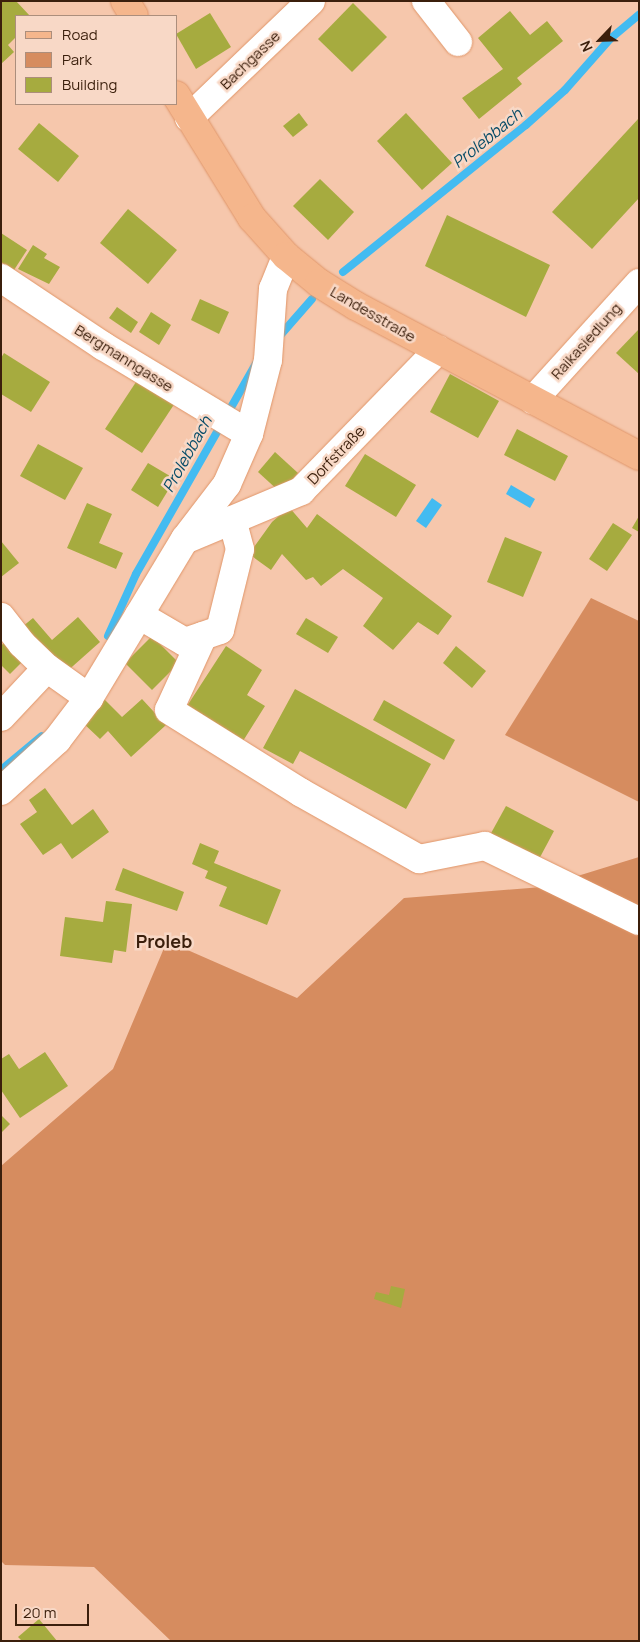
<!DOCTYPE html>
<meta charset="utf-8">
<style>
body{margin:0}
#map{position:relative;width:640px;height:1642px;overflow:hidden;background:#f6c7ac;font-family:Manrope,sans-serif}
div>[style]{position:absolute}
.green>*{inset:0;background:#d68c5f}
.water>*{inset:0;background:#43bbf1}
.stream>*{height:8px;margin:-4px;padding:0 4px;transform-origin:4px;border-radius:4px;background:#43bbf1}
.building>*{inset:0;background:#a6ab3f}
.roads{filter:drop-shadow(0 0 1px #e09669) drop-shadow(0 0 1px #e09669)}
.minor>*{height:28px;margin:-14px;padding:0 14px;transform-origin:14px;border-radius:14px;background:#fff}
.major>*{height:28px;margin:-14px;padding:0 14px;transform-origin:14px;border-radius:14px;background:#f5b68c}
span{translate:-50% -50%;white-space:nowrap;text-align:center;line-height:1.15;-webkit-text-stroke:5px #f8d8c6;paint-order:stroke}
.street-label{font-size:15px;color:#3b1f0c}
.water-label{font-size:16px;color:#074c68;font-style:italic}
.quarter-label{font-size:18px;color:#3b1f0c;font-weight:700}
.frame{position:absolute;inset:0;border:2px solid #3b1f0c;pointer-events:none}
.legend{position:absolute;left:15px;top:15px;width:162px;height:90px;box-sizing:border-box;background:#f8d8c6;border:1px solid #ac8e7c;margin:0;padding:6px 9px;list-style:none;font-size:15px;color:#3b1f0c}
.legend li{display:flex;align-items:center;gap:10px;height:25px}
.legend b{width:25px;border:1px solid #ac8e7c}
.north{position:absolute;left:575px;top:15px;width:50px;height:50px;-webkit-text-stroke:4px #f8d8c6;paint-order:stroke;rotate:246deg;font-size:14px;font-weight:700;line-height:20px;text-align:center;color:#3b1f0c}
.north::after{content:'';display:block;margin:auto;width:18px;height:22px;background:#3b1f0c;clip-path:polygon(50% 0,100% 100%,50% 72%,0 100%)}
.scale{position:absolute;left:15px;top:1604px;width:74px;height:22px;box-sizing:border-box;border:2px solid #3b1f0c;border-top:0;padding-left:6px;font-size:15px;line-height:18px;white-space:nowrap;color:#3b1f0c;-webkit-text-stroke:4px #f8d8c6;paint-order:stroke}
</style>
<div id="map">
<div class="green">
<i style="clip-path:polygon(591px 598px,639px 621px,639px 802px,505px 735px)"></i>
<i style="clip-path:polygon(639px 857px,639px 1641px,171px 1641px,94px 1567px,5px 1565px,1px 1561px,1px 1166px,113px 1069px,167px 941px,297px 998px,404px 898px,542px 887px)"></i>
</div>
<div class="water">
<i style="clip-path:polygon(511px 485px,535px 499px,530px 508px,506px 494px)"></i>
<i style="clip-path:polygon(432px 498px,442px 505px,426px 528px,416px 521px)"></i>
</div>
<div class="stream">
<i style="left:343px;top:272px;width:235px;rotate:-38.8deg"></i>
<i style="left:526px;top:125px;width:52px;rotate:-41.9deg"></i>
<i style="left:565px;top:90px;width:68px;rotate:-48.6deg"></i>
<i style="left:610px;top:39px;width:38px;rotate:-40deg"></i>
<i style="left:277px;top:339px;width:53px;rotate:-48.8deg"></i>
<i style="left:108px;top:636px;width:68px;rotate:-65.7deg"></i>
<i style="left:136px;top:574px;width:246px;rotate:-60.3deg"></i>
<i style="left:1px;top:770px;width:53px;rotate:-39.7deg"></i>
</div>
<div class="building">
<i style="clip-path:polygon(16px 1px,30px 16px,16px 16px,16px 37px,8px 45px,14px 52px,1px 64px,1px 2px)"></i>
<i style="clip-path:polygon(353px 3px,387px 37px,352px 72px,318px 39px)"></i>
<i style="clip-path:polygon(510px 11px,530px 35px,547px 21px,563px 41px,517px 78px,522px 84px,479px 119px,462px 98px,503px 69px,478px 38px)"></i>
<i style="clip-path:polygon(210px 13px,231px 47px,196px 69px,176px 34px)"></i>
<i style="clip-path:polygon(299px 113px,308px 125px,293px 137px,283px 126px)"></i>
<i style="clip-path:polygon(406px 113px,452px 163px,422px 190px,377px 141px)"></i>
<i style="clip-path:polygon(639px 118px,639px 198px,592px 249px,552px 212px)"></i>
<i style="clip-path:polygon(39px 123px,79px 156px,58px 182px,18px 149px)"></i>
<i style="clip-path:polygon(320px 179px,354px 212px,328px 240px,293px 206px)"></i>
<i style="clip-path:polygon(128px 209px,177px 250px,148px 284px,100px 243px)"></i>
<i style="clip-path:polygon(447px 215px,550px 265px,526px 317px,425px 266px)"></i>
<i style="clip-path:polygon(1px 233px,27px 250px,14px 270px,1px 262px)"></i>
<i style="clip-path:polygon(33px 245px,47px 254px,44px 258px,60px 267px,49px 284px,18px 269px)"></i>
<i style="clip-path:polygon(200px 299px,229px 312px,219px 334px,191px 320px)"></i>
<i style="clip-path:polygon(117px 307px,138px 322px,131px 333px,109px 318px)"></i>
<i style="clip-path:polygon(151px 312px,171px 325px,159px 345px,139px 332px)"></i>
<i style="clip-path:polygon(639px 329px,639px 374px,616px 353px)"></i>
<i style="clip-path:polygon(4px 353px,50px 382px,31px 412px,1px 394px,1px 358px)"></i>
<i style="clip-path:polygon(450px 374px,499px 401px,478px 438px,430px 412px)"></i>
<i style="clip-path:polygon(138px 379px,175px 403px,142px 453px,105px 429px)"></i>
<i style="clip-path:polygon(517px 429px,568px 456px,555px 481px,504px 455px)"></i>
<i style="clip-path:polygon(38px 444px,83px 468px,65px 500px,20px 476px)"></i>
<i style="clip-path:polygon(275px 452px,298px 473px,281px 493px,258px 472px)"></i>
<i style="clip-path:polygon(365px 454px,416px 485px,396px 517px,345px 486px)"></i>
<i style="clip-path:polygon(148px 463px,175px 479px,158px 507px,131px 490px)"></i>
<i style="clip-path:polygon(87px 503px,112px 514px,99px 543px,123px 553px,116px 569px,67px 548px)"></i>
<i style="clip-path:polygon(289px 507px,307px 528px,317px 514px,452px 616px,438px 635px,418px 622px,393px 650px,363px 626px,383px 598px,343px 569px,321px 586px,313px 577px,306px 580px,282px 554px,271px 570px,249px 554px,272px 522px)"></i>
<i style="clip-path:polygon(639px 516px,639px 532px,632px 528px)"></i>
<i style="clip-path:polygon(613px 523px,632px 535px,607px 571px,589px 559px)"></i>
<i style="clip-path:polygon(505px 537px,542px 552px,523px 597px,487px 582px)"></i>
<i style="clip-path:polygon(1px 541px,19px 563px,1px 577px)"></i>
<i style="clip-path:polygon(78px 617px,100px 642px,64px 674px,22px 627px,33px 618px,52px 640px)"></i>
<i style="clip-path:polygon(306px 618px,338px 637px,328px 653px,296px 634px)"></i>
<i style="clip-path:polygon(152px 636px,179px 663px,152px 690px,125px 663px)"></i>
<i style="clip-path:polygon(8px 638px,27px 657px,10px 674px,1px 665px,1px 646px)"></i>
<i style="clip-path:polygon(226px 646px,262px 670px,247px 695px,265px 706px,243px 741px,187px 706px)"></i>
<i style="clip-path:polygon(456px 646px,486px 671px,472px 688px,443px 663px)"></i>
<i style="clip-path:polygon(295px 689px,431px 764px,406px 809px,300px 751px,293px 764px,263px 748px)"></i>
<i style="clip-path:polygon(104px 699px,122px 717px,142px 699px,166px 725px,131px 757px,108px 731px,100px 739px,82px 722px)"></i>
<i style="clip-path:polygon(384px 700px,455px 740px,444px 760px,373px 720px)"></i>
<i style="clip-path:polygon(45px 788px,72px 825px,93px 809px,109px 832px,72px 859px,61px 843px,43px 855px,20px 824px,37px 812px,29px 800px)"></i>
<i style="clip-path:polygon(506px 806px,554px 831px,538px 861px,490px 835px)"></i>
<i style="clip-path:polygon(200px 843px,219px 851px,214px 863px,281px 890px,267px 925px,219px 906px,227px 887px,205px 878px,208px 871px,192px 864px)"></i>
<i style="clip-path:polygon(123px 868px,184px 892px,177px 911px,115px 890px)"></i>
<i style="clip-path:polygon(106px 901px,132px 904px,126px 952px,114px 950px,112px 963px,60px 956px,65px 917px,103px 922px)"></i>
<i style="clip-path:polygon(45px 1052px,68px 1086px,20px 1118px,1px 1090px,1px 1059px,9px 1054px,19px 1069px)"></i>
<i style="clip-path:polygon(2px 1116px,10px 1124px,2px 1132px,1px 1118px)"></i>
<i style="clip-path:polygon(391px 1286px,405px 1289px,401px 1308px,374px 1299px,376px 1292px,389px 1295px)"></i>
<i style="clip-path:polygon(39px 1619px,57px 1641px,22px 1641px,18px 1637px)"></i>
</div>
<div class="roads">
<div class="minor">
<i style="left:426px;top:1px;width:52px;rotate:52deg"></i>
<i style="left:189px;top:118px;width:169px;rotate:-43.8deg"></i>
<i style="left:1px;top:278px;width:123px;rotate:33.7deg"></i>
<i style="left:103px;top:346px;width:170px;rotate:31.1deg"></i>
<i style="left:533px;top:400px;width:158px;rotate:-47.8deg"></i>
<i style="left:187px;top:539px;width:124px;rotate:-22.8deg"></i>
<i style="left:301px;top:491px;width:197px;rotate:-45.8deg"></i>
<i style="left:139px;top:615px;width:53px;rotate:30.4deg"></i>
<i style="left:185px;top:642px;width:37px;rotate:-19deg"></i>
<i style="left:220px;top:630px;width:83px;rotate:-76.1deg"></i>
<i style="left:240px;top:549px;width:30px;rotate:-105deg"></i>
<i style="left:1px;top:617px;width:34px;rotate:52deg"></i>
<i style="left:22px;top:644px;width:35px;rotate:44deg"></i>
<i style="left:47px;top:668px;width:52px;rotate:35.5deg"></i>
<i style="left:203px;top:636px;width:81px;rotate:114.7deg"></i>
<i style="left:169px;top:710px;width:155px;rotate:32deg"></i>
<i style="left:300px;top:792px;width:137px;rotate:29.4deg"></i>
<i style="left:419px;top:859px;width:67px;rotate:-11.1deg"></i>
<i style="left:485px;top:846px;width:171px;rotate:26deg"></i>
<i style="left:1px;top:717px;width:67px;rotate:-46.8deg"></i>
<i style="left:1px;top:791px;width:76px;rotate:-42.3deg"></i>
<i style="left:57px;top:740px;width:53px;rotate:-52.7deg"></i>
<i style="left:89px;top:698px;width:186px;rotate:-58.9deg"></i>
<i style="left:185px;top:539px;width:69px;rotate:-52.6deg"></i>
<i style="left:227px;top:484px;width:55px;rotate:-66.3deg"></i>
<i style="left:249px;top:434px;width:76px;rotate:-75.6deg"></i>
<i style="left:268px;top:360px;width:71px;rotate:-86deg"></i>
<i style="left:273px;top:289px;width:35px;rotate:-68deg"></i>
</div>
<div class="major">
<i style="left:125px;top:1px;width:17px;rotate:59deg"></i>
<i style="left:176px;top:95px;width:145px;rotate:58.3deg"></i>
<i style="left:252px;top:218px;width:51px;rotate:48.2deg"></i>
<i style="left:286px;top:256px;width:43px;rotate:39.3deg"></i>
<i style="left:319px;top:283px;width:44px;rotate:31.9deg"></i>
<i style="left:356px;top:306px;width:320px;rotate:27.9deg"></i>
</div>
</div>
<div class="street-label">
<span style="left:250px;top:60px;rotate:-44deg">Bachgasse</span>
<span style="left:373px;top:314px;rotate:30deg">Landesstraße</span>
<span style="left:586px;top:341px;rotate:-48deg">Raikasiedlung</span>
<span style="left:124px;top:358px;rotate:32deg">Bergmanngasse</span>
<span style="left:336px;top:455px;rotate:-46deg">Dorfstraße</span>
</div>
<div class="water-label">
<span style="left:487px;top:138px;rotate:-39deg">Prolebbach</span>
<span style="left:187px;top:454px;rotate:-61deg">Prolebbach</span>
</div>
<div class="quarter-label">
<span style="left:164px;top:941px">Proleb</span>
</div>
<div class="frame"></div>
<ul class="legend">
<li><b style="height:6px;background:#f5b68c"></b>Road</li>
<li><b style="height:14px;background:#d68c5f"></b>Park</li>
<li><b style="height:14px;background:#a6ab3f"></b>Building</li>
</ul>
<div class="north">N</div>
<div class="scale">20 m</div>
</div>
